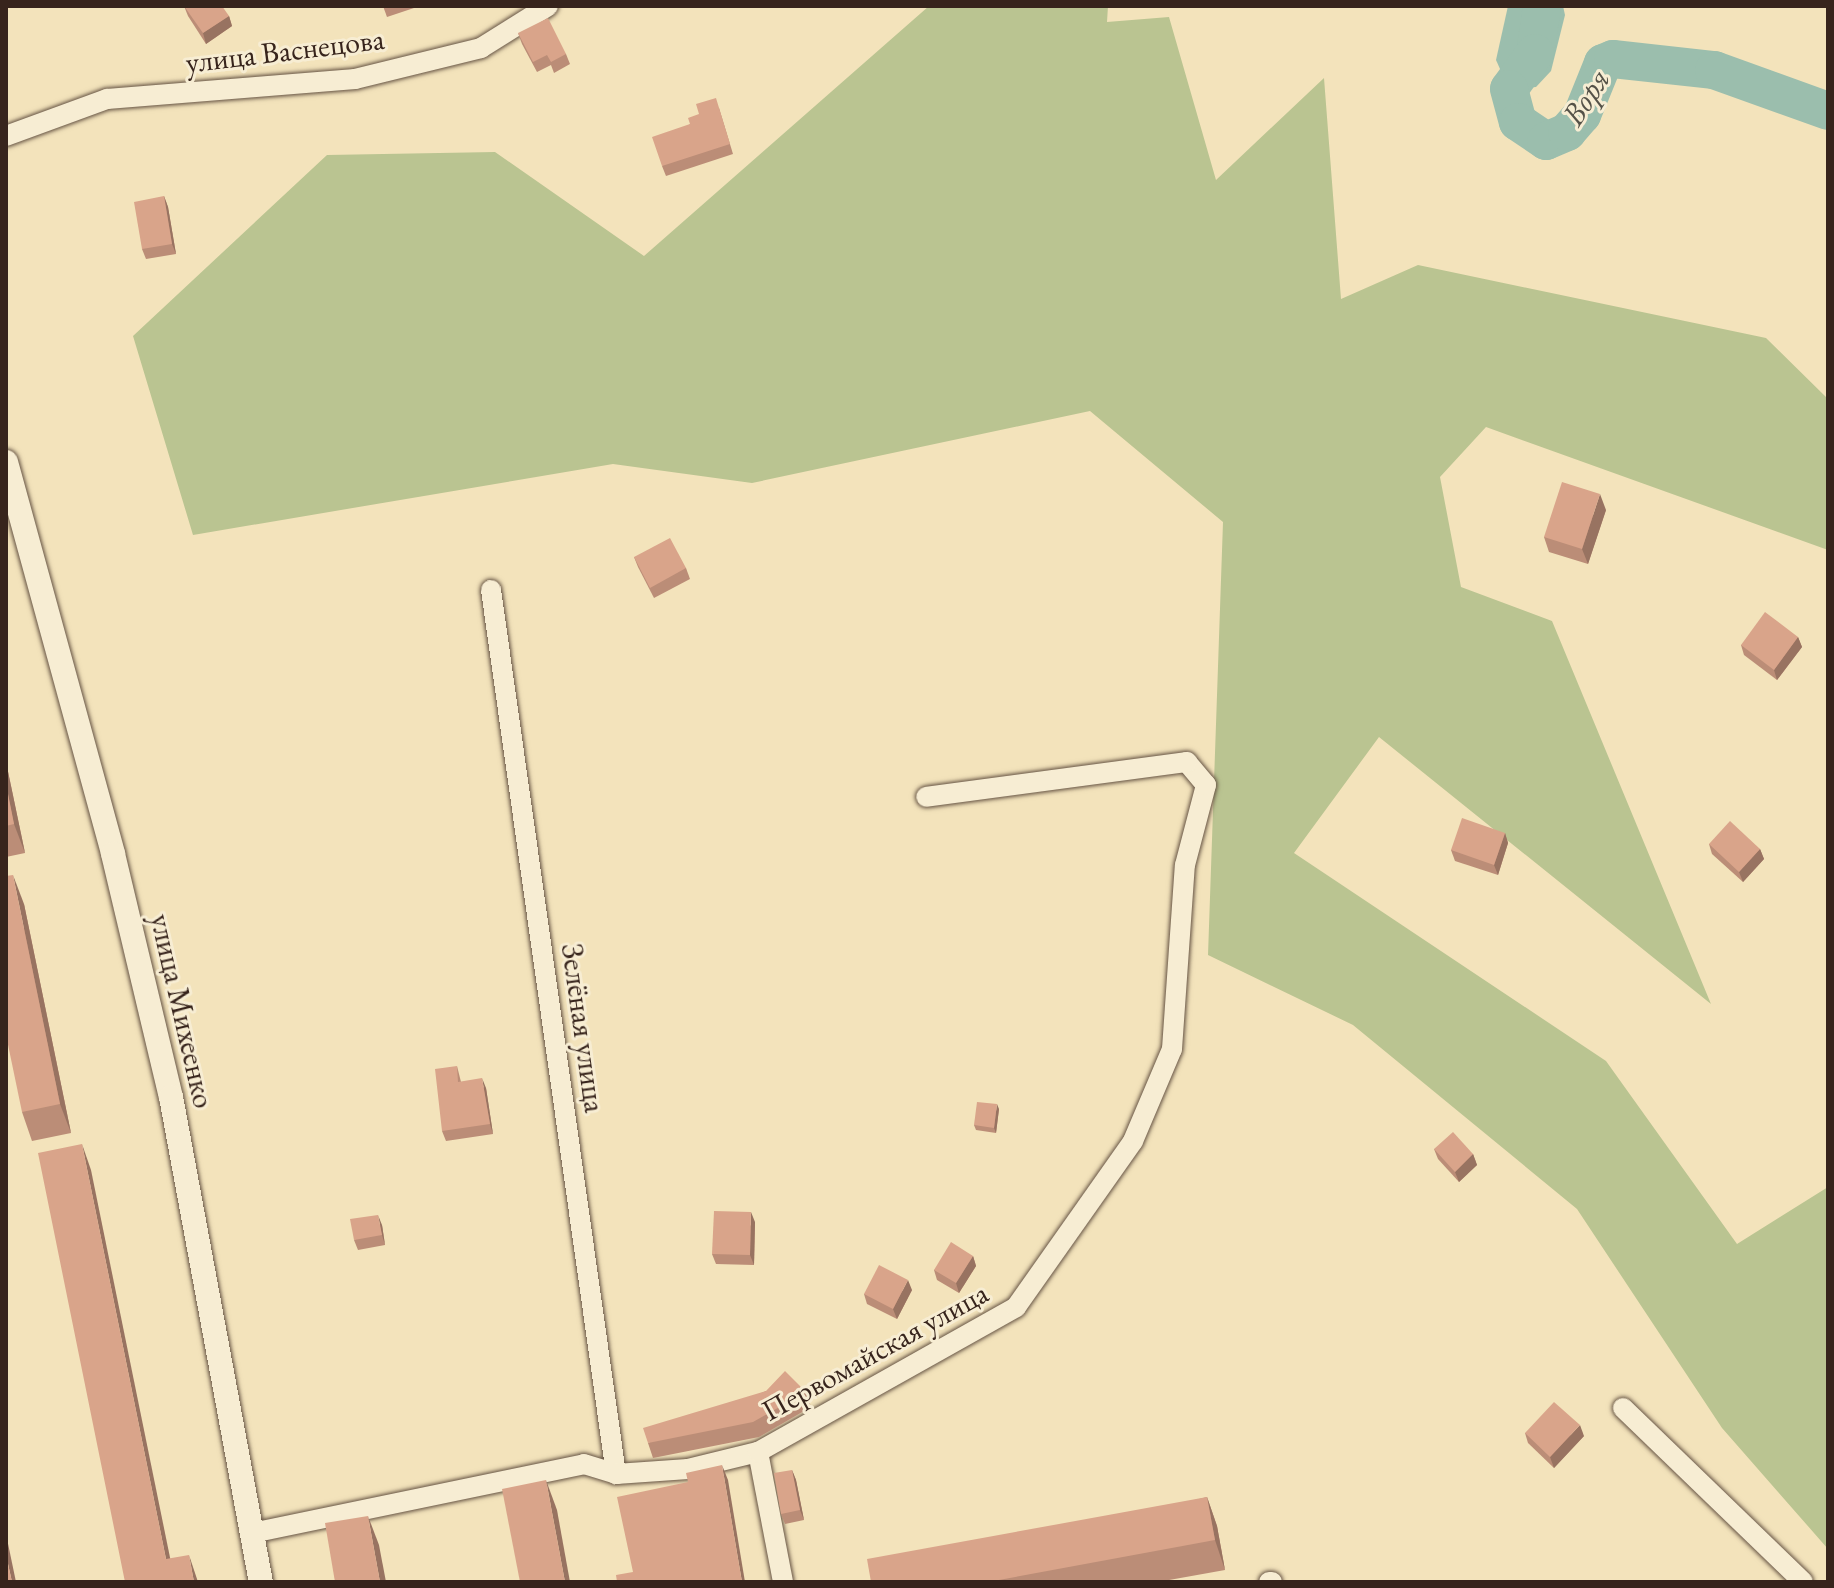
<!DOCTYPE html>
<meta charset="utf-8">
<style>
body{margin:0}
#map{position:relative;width:1834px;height:1588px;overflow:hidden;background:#f3e3bb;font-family:"EB Garamond",serif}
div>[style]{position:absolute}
.green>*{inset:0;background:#bac491}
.water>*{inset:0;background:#9bbead}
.river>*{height:38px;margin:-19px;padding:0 19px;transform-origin:19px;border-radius:19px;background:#9bbead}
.roads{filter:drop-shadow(0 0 2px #665444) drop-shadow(0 0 2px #665444)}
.minor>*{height:20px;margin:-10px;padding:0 10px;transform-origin:10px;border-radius:10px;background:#f7edd3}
.tertiary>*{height:24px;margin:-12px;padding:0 12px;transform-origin:12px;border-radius:12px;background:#f7edd3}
.wall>*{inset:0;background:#bb8d77}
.shaded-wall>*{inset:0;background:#987361}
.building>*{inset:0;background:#d9a48a}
span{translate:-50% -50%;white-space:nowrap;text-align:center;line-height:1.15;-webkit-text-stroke:6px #f7edd3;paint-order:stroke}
.street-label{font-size:30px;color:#37241c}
.water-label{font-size:32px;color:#555248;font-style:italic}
.frame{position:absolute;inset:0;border:8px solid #37241c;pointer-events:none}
</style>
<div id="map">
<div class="green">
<i style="clip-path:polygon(929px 6px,1108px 6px,1107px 22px,1169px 17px,1216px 180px,1324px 78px,1341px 299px,1418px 265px,1766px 338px,1828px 399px,1828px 550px,1486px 427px,1440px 477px,1461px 587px,1552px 621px,1711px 1004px,1379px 737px,1294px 853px,1606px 1061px,1737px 1244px,1828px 1187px,1828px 1549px,1722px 1428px,1577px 1209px,1353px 1025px,1208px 955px,1223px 522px,1090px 411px,752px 483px,613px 464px,193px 535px,133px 336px,327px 155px,495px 152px,644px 256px)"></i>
</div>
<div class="water">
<i style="clip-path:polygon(1508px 6px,1563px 6px,1565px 15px,1551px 71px,1536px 87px,1509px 89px,1496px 60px)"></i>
</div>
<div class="river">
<i style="left:1542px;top:6px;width:48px;rotate:98.5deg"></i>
<i style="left:1535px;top:53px;width:44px;rotate:125.8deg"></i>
<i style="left:1509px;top:89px;width:34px;rotate:75deg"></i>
<i style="left:1518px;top:122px;width:34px;rotate:34deg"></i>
<i style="left:1546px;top:141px;width:23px;rotate:-23deg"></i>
<i style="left:1567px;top:132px;width:23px;rotate:-49deg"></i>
<i style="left:1582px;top:115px;width:56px;rotate:-68deg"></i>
<i style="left:1603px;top:63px;width:11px;rotate:-22deg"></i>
<i style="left:1613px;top:59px;width:102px;rotate:6.2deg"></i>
<i style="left:1714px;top:70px;width:121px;rotate:19.8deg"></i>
</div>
<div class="roads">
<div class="minor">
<i style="left:6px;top:136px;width:108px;rotate:-20.1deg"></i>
<i style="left:107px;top:99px;width:249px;rotate:-4.6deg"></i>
<i style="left:355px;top:79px;width:130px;rotate:-13.8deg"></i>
<i style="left:481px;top:48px;width:79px;rotate:-32.1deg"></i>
<i style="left:491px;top:590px;width:893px;rotate:81.95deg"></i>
<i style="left:1623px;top:1408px;width:250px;rotate:44deg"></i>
<i style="left:758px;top:1452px;width:132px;rotate:79.1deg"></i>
<i style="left:252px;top:1533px;width:339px;rotate:-11.7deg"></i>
<i style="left:584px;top:1464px;width:34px;rotate:17deg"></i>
<i style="left:616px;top:1474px;width:72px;rotate:-4deg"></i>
<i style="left:688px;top:1469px;width:72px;rotate:-13.7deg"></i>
<i style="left:758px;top:1452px;width:296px;rotate:-29.3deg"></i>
<i style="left:1016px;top:1307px;width:203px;rotate:-54.8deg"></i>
<i style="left:1133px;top:1141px;width:100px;rotate:-67deg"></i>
<i style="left:1172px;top:1049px;width:184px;rotate:-86deg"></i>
<i style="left:1185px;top:865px;width:83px;rotate:-75.3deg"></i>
<i style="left:1206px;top:785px;width:30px;rotate:-130deg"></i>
<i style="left:1187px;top:762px;width:263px;rotate:172.4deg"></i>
<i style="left:1269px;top:1582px;width:3px"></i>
</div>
<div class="tertiary">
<i style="left:6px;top:462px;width:406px;rotate:74.7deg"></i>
<i style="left:113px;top:854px;width:250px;rotate:76.6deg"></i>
<i style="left:171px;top:1097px;width:493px;rotate:79.5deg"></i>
</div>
</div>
<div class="wall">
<i style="clip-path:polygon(184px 6px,229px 16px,232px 26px,206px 44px,188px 16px)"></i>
<i style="clip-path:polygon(383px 6px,420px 6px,387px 17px)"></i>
<i style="clip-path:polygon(518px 33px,566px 54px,570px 64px,554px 73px,551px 65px,537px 72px,522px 44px)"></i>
<i style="clip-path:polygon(719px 108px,733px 154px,666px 176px,662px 166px,690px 124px)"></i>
<i style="clip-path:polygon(164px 196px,168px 207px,176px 254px,146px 259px,142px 249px)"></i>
<i style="clip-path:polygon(1606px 510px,1588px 564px,1549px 552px,1544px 537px)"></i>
<i style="clip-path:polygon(634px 557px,686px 568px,690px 579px,654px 598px,638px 567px)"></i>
<i style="clip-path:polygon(1798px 637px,1802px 647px,1777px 680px,1744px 655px,1741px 645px)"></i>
<i style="clip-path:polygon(6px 762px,25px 853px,6px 857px)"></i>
<i style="clip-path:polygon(1505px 833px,1508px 843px,1498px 875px,1455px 861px,1451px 850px)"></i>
<i style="clip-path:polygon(1709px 844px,1760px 849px,1764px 859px,1743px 882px,1712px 854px)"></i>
<i style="clip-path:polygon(24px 904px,71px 1133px,32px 1141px,22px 1112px)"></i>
<i style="clip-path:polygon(457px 1066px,461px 1082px,486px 1088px,493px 1134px,446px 1141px,442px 1131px)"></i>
<i style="clip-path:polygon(999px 1109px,996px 1133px,976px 1130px,974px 1125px)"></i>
<i style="clip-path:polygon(1434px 1149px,1473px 1154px,1477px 1165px,1459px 1182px,1438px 1159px)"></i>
<i style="clip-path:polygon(755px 1222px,754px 1265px,716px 1264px,712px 1254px)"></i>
<i style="clip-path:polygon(382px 1225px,385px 1245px,358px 1250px,354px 1240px)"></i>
<i style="clip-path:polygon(973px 1256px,976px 1266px,959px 1293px,937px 1280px,934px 1270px)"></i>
<i style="clip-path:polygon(912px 1290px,897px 1319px,867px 1304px,864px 1294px)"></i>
<i style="clip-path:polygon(766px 1391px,806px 1392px,811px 1407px,759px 1437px,653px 1458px,648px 1443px)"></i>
<i style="clip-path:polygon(1525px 1433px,1584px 1436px,1554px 1468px,1528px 1443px)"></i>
<i style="clip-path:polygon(792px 1470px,796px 1480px,804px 1520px,785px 1524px,781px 1514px)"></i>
<i style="clip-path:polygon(1207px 1497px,1217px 1526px,1225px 1570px,1158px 1582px,871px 1582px)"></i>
</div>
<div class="shaded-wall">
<i style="clip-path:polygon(229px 16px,232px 26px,206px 44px,203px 33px)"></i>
<i style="clip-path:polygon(164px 196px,168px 207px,176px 254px,172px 244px)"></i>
<i style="clip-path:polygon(1600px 494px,1606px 510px,1588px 564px,1582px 549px)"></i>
<i style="clip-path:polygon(1798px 637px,1802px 647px,1777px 680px,1774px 670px)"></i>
<i style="clip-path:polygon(6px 762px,25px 853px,14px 824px,6px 784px)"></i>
<i style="clip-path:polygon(1505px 833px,1508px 843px,1498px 875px,1494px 865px)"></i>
<i style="clip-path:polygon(1760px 849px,1764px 859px,1743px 882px,1739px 872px)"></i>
<i style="clip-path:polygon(13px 875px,24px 904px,71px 1133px,60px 1104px)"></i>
<i style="clip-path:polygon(482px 1078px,486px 1088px,493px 1134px,490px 1124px)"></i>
<i style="clip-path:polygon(997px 1104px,999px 1109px,996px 1133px,994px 1128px)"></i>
<i style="clip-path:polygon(82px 1144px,91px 1170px,175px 1582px,166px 1559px)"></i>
<i style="clip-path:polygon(1473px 1154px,1477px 1165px,1459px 1182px,1455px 1172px)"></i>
<i style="clip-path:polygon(751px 1212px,755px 1222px,754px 1265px,750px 1255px)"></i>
<i style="clip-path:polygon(378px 1215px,382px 1225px,385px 1245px,382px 1235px)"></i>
<i style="clip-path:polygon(973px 1256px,976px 1266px,959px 1293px,956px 1283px)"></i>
<i style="clip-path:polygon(908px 1280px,912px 1290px,897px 1319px,893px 1309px)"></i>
<i style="clip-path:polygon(1580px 1425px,1584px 1436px,1554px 1468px,1550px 1457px)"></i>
<i style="clip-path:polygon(722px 1465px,728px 1480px,745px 1582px,742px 1582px)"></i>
<i style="clip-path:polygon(792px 1470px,796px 1480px,804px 1520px,800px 1510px)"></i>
<i style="clip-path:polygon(546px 1480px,557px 1510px,570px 1582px,565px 1582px)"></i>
<i style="clip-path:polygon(1207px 1497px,1217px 1526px,1225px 1570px,1215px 1540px)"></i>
<i style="clip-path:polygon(368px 1516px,379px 1545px,386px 1582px,380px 1582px)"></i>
<i style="clip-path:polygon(6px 1534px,16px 1582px,12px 1582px,6px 1555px)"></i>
<i style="clip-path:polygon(189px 1555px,198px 1582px,194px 1582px)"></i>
</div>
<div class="building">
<i style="clip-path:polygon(184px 6px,222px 6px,229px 16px,203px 33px)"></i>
<i style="clip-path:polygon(548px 18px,566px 54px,551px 62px,547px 55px,533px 62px,518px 33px)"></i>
<i style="clip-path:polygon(716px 98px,730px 144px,662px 166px,652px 137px,690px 124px,688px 118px,699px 114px,696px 104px)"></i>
<i style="clip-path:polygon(164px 196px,172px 244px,142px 249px,134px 202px)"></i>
<i style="clip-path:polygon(1562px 482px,1600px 494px,1582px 549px,1544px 537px)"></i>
<i style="clip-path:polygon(670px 538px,686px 568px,650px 588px,634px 557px)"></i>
<i style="clip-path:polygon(1765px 612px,1798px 637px,1774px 670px,1741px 645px)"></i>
<i style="clip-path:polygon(6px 784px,14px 824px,6px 826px)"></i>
<i style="clip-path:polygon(1462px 818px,1505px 833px,1494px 865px,1451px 850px)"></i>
<i style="clip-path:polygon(1730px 821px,1760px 849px,1739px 872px,1709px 844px)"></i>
<i style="clip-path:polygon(13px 875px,60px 1104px,22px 1112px,6px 1035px,6px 876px)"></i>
<i style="clip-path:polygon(457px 1066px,458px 1082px,482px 1078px,490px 1124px,442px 1131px,435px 1069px)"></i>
<i style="clip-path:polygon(977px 1102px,997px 1104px,994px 1128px,974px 1125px)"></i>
<i style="clip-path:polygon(1453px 1132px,1473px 1154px,1455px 1172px,1434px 1149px)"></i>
<i style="clip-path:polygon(82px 1144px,166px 1559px,189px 1555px,194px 1582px,125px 1582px,38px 1153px)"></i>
<i style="clip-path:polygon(714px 1211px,751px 1212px,750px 1255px,712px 1254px)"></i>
<i style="clip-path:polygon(378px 1215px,382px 1235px,354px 1240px,350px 1219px)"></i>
<i style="clip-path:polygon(951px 1242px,973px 1256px,956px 1283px,934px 1270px)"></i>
<i style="clip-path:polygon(879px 1265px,908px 1280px,893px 1309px,864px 1294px)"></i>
<i style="clip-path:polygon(785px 1371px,806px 1392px,753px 1422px,648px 1443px,643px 1428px,766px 1391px)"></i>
<i style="clip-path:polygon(1554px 1402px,1580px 1425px,1550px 1457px,1525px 1433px)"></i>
<i style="clip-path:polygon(722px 1465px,742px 1582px,617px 1582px,616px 1575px,633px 1572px,617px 1497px,688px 1482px,686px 1473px)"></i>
<i style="clip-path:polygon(792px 1470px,800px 1510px,781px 1514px,774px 1473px)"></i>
<i style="clip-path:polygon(546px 1480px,565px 1582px,520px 1582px,502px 1489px)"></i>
<i style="clip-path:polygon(1207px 1497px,1215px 1540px,988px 1582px,871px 1582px,867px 1559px)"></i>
<i style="clip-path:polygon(368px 1516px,380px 1582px,335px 1582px,325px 1523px)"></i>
<i style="clip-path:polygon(6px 1555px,12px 1582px,6px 1582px)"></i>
</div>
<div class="street-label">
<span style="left:285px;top:51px;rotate:-7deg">улица Васнецова</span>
<span style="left:182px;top:1011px;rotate:77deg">улица Михеенко</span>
<span style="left:583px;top:1028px;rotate:82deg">Зелёная улица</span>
<span style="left:875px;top:1352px;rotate:-29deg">Первомайская улица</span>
</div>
<div class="water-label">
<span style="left:1586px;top:97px;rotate:-57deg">Воря</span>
</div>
<div class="frame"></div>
</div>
